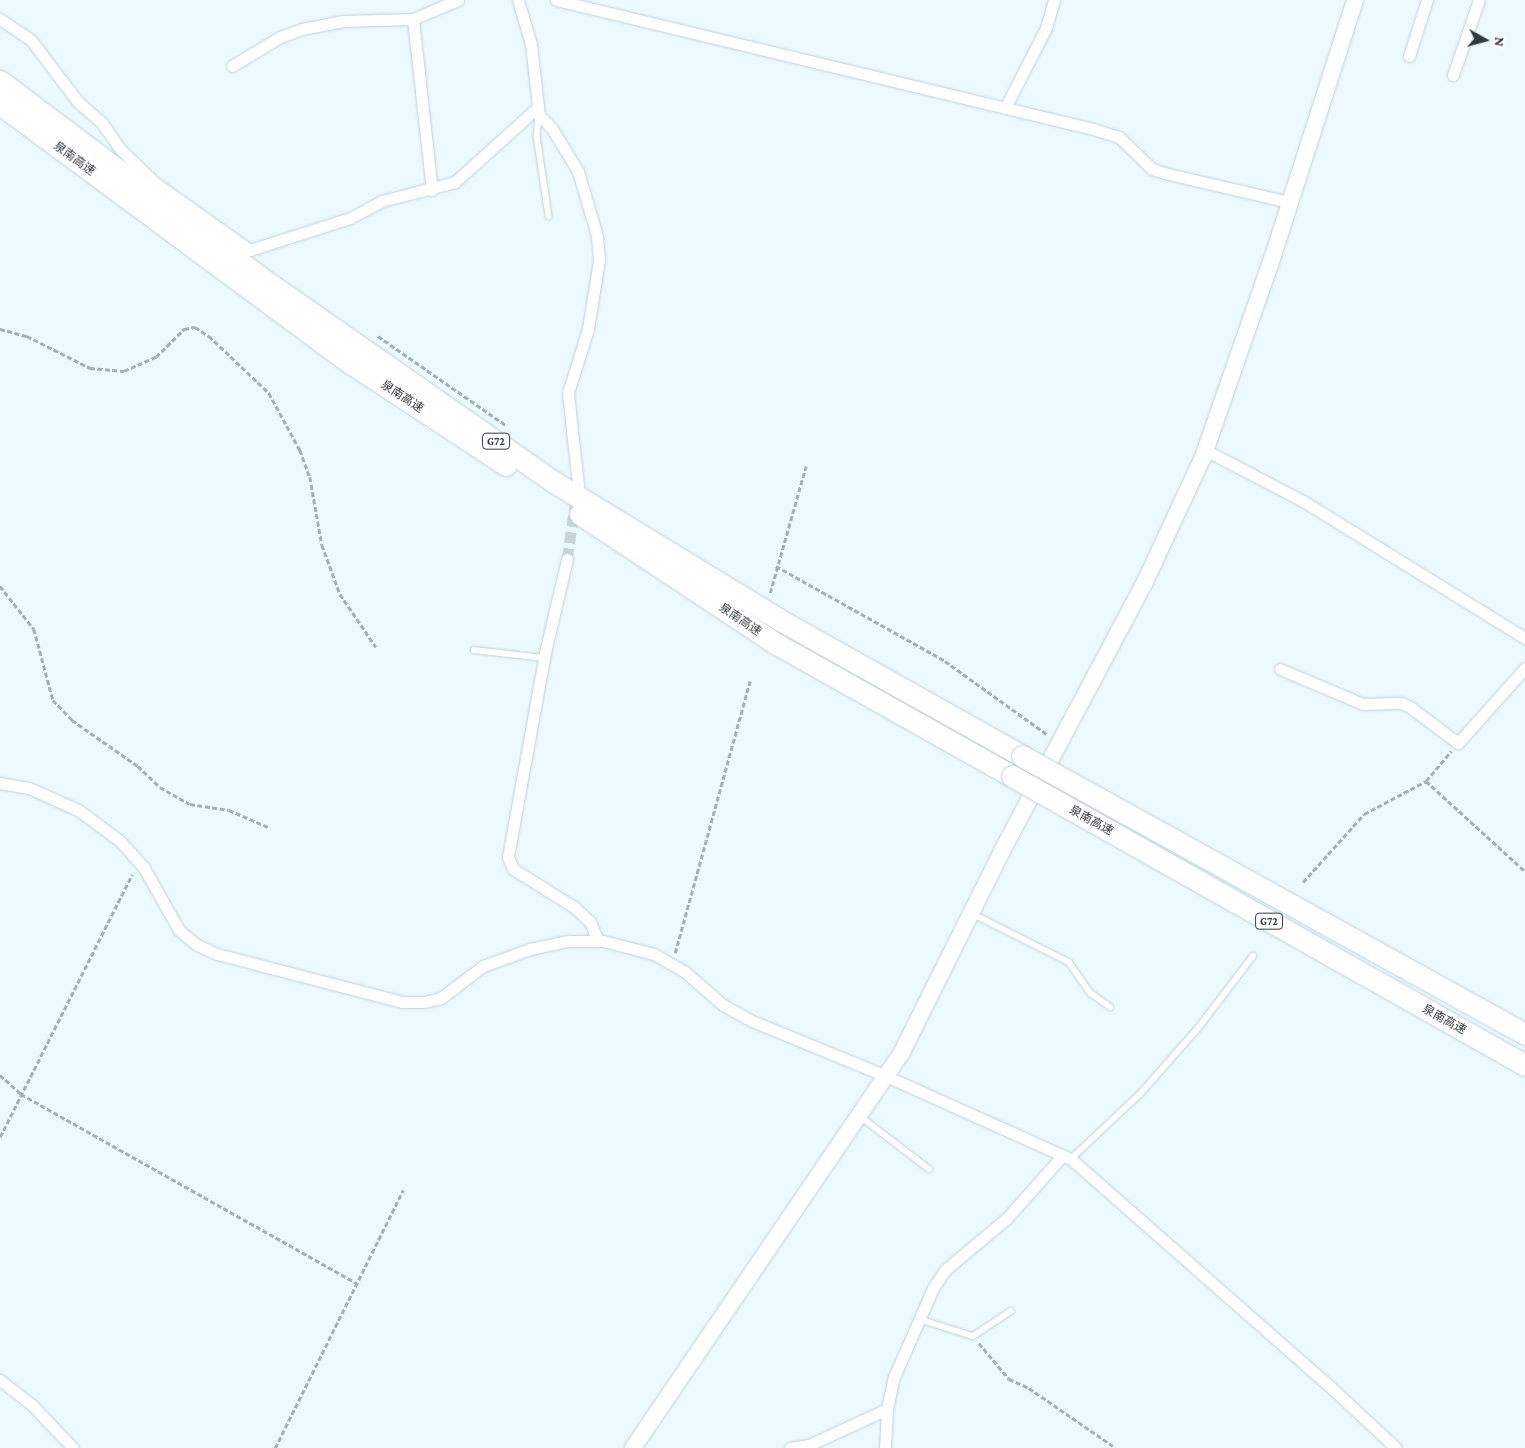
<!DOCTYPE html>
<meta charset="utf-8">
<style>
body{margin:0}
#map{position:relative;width:1525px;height:1448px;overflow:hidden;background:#ecf9fe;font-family:"Crimson Pro","Noto Sans SC",serif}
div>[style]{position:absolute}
.street-tunnel>*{height:11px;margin-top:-5.5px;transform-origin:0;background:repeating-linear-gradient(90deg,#c7d3d8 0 11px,transparent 0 16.5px)}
.path>*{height:2.5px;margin-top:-1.25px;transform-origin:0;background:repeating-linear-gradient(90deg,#a4afb4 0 5px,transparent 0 7.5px)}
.roads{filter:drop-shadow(0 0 1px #bad0d9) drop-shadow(0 0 1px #bad0d9)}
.lane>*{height:5.5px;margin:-2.75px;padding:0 2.75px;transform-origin:2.75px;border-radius:2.75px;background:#fff}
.street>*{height:11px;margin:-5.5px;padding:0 5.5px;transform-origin:5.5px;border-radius:5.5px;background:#fff}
.secondary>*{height:16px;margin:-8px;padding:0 8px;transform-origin:8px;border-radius:8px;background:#fff}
.highway>*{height:21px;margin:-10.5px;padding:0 10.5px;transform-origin:10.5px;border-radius:10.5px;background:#fff}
.bridges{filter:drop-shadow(0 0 1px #bad0d9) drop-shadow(0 0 1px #bad0d9)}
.highway-bridge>*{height:21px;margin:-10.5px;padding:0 10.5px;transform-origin:10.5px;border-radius:10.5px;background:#fff}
span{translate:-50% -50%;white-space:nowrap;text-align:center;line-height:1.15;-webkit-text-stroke:4px #fff;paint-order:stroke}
.shield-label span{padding:1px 4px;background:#fff;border:1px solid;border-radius:4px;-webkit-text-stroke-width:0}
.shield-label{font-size:11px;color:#313a3e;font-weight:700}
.street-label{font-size:12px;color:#313a3e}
.north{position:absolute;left:1460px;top:15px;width:50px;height:50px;-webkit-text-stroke:4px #fff;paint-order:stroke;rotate:97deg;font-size:14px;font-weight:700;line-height:20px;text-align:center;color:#313a3e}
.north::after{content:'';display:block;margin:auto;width:18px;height:22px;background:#313a3e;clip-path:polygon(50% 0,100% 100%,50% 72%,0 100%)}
</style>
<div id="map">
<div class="street-tunnel">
<i style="left:567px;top:559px;width:54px;rotate:-81.4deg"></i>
</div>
<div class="path">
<i style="left:0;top:329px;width:28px;rotate:15deg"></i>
<i style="left:27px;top:336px;width:71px;rotate:26.9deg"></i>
<i style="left:90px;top:368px;width:34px;rotate:5deg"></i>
<i style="left:124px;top:371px;width:35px;rotate:-24deg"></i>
<i style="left:156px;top:357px;width:40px;rotate:-45deg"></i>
<i style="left:184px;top:329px;width:11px;rotate:-10deg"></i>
<i style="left:195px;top:327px;width:17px;rotate:33deg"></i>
<i style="left:209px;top:336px;width:83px;rotate:43.5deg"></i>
<i style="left:269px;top:393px;width:65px;rotate:61.5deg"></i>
<i style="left:300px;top:450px;width:29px;rotate:70deg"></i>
<i style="left:310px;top:477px;width:69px;rotate:80deg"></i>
<i style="left:322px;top:545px;width:52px;rotate:69.8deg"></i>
<i style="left:340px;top:594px;width:64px;rotate:55.8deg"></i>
<i style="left:378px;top:336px;width:157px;rotate:34.9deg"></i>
<i style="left:776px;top:566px;width:194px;rotate:29.3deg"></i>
<i style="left:945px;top:661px;width:127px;rotate:35.7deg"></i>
<i style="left:0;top:586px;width:55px;rotate:51.7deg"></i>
<i style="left:34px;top:629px;width:73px;rotate:75deg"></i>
<i style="left:53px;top:700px;width:28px;rotate:46deg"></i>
<i style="left:72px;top:720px;width:80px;rotate:34.9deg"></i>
<i style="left:138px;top:766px;width:30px;rotate:44deg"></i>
<i style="left:160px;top:787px;width:34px;rotate:30deg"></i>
<i style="left:190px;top:804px;width:39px;rotate:9deg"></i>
<i style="left:229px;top:810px;width:43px;rotate:23.6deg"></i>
<i style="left:770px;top:593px;width:132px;rotate:-74.2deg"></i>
<i style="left:1426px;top:781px;width:134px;rotate:42.3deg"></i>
<i style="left:1303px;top:882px;width:91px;rotate:-48.1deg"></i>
<i style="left:1364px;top:814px;width:70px;rotate:-28deg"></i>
<i style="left:1426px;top:781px;width:39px;rotate:-50deg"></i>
<i style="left:675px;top:953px;width:282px;rotate:-74.6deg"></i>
<i style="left:0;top:1075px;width:28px;rotate:42deg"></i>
<i style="left:21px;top:1094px;width:385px;rotate:29.4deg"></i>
<i style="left:0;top:1137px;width:294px;rotate:-63.3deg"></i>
<i style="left:979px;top:1343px;width:47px;rotate:50.2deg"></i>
<i style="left:1009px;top:1379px;width:22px;rotate:24deg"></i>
<i style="left:1029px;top:1388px;width:102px;rotate:34.6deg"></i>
<i style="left:275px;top:1448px;width:288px;rotate:-63.6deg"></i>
</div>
<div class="roads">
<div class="lane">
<i style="left:539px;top:115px;width:21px;rotate:95deg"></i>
<i style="left:537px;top:136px;width:81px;rotate:81.5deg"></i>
<i style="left:474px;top:650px;width:70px;rotate:6.5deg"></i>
<i style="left:973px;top:914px;width:107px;rotate:26.6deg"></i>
<i style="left:1069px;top:962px;width:38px;rotate:55deg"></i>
<i style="left:1091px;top:993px;width:24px;rotate:36deg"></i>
<i style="left:860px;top:1116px;width:87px;rotate:37.5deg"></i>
<i style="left:1071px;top:1159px;width:95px;rotate:-43.3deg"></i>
<i style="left:1140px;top:1094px;width:89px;rotate:-48.6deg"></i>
<i style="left:1199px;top:1027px;width:89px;rotate:-52.7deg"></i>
<i style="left:919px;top:1319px;width:57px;rotate:17.5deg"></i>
<i style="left:973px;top:1336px;width:45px;rotate:-33.3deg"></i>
</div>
<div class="street">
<i style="left:518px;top:0;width:46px;rotate:73.5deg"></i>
<i style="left:531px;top:44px;width:71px;rotate:83.6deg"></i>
<i style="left:539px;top:115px;width:17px;rotate:45deg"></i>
<i style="left:551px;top:127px;width:52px;rotate:58.5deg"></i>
<i style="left:578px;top:171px;width:68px;rotate:73.7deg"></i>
<i style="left:597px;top:236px;width:24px;rotate:85deg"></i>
<i style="left:599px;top:260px;width:70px;rotate:99.1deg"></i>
<i style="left:588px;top:329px;width:67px;rotate:107.4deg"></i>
<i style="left:568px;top:393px;width:93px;rotate:83.8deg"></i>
<i style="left:556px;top:0;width:552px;rotate:13.51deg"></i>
<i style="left:1093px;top:129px;width:27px;rotate:17deg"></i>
<i style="left:1119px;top:137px;width:46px;rotate:44.1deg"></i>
<i style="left:1152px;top:169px;width:13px;rotate:18deg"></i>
<i style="left:1164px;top:173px;width:129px;rotate:13deg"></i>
<i style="left:0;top:19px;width:37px;rotate:34deg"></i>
<i style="left:31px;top:40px;width:78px;rotate:52.8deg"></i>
<i style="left:78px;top:102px;width:32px;rotate:41deg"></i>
<i style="left:102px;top:123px;width:33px;rotate:55deg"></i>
<i style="left:121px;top:150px;width:46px;rotate:44.1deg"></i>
<i style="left:154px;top:182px;width:118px;rotate:35.3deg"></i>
<i style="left:250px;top:250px;width:105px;rotate:-17.7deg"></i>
<i style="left:350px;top:218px;width:36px;rotate:-28deg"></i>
<i style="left:382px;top:201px;width:75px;rotate:-14.6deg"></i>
<i style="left:455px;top:182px;width:110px;rotate:-42.1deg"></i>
<i style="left:413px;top:19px;width:172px;rotate:83.7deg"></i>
<i style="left:1409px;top:56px;width:59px;rotate:-72.2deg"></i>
<i style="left:232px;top:66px;width:56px;rotate:-31.1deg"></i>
<i style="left:280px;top:37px;width:23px;rotate:-20deg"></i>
<i style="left:302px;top:29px;width:42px;rotate:-11deg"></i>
<i style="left:343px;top:21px;width:70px;rotate:-1.6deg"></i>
<i style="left:413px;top:19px;width:49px;rotate:-22.9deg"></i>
<i style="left:1453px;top:75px;width:79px;rotate:-70.9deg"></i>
<i style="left:1005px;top:108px;width:90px;rotate:-62.9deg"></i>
<i style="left:1046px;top:28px;width:29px;rotate:-74deg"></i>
<i style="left:1205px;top:450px;width:110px;rotate:27.5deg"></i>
<i style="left:1303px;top:501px;width:261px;rotate:31.7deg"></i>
<i style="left:567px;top:559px;width:97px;rotate:103.2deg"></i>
<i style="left:545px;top:653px;width:207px;rotate:100.3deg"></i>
<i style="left:508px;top:857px;width:13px;rotate:67deg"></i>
<i style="left:513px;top:869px;width:72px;rotate:31.9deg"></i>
<i style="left:574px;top:907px;width:22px;rotate:43deg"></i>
<i style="left:590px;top:922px;width:21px;rotate:67deg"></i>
<i style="left:1280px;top:669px;width:90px;rotate:22.9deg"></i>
<i style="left:1363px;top:704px;width:38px;rotate:-2deg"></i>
<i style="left:1401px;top:703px;width:10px;rotate:24deg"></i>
<i style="left:1410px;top:707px;width:60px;rotate:36.9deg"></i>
<i style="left:1458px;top:743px;width:101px;rotate:-48.2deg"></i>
<i style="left:0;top:783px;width:29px;rotate:10deg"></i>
<i style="left:29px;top:788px;width:54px;rotate:24.2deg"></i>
<i style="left:78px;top:810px;width:52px;rotate:36.4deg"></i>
<i style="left:120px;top:841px;width:36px;rotate:48deg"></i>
<i style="left:144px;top:868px;width:71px;rotate:60.6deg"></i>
<i style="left:179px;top:930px;width:23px;rotate:40deg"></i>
<i style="left:197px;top:945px;width:22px;rotate:24deg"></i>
<i style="left:217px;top:954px;width:191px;rotate:14.5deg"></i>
<i style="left:402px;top:1002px;width:22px"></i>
<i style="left:424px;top:1002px;width:17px;rotate:-13deg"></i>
<i style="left:441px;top:998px;width:53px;rotate:-37.3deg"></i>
<i style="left:483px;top:966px;width:50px;rotate:-19.9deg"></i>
<i style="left:530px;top:949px;width:40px;rotate:-12deg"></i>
<i style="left:569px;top:941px;width:34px"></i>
<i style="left:603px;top:941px;width:53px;rotate:14.3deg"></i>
<i style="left:654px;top:954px;width:34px;rotate:30deg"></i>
<i style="left:684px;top:971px;width:52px;rotate:41.1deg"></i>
<i style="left:723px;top:1005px;width:33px;rotate:29deg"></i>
<i style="left:752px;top:1021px;width:145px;rotate:22.3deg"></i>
<i style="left:886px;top:1076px;width:203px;rotate:24.2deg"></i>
<i style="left:1071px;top:1159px;width:337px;rotate:41.3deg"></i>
<i style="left:1324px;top:1381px;width:98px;rotate:42.9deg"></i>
<i style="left:0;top:1380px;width:41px;rotate:38deg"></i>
<i style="left:32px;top:1405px;width:59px;rotate:46.4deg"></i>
<i style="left:790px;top:1448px;width:19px;rotate:-9deg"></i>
<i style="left:809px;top:1445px;width:86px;rotate:-24.8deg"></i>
<i style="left:885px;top:1448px;width:39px;rotate:-87deg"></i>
<i style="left:887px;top:1409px;width:33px;rotate:-78deg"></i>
<i style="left:894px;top:1377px;width:97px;rotate:-66.3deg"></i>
<i style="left:933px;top:1288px;width:22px;rotate:-56deg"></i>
<i style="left:945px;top:1270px;width:81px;rotate:-40deg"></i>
<i style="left:1007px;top:1218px;width:84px;rotate:-48.4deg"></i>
</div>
<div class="secondary">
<i style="left:633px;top:1448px;width:479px;rotate:-55.8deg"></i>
<i style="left:902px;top:1052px;width:225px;rotate:-63.5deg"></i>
<i style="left:1002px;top:851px;width:302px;rotate:-62deg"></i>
<i style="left:1144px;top:584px;width:140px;rotate:-65.1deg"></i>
<i style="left:1203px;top:457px;width:203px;rotate:-70.8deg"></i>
<i style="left:1270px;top:265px;width:278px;rotate:-72.2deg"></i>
</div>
<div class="highway">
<i style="left:0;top:81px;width:326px;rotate:37deg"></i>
<i style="left:260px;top:277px;width:358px;rotate:34.9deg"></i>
<i style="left:554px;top:482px;width:265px;rotate:31.4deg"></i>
<i style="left:780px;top:620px;width:278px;rotate:29.3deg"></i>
<i style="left:0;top:104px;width:438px;rotate:36.5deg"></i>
<i style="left:352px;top:364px;width:184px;rotate:33.3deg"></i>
<i style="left:580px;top:514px;width:234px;rotate:33.5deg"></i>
<i style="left:775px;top:643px;width:272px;rotate:29.3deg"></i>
</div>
</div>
<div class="bridges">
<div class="highway-bridge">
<i style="left:1022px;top:756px;width:575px;rotate:28.93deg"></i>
<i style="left:1012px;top:776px;width:589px;rotate:29.39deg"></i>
</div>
</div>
<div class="shield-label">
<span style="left:496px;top:441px">G72</span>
<span style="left:1269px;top:921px">G72</span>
</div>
<div class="street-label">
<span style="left:74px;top:159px;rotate:36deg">泉南高速</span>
<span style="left:402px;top:397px;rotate:33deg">泉南高速</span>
<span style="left:740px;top:620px;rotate:34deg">泉南高速</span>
<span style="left:1091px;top:821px;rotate:29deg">泉南高速</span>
<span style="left:1444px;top:1020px;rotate:29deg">泉南高速</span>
</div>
<div class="north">N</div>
</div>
